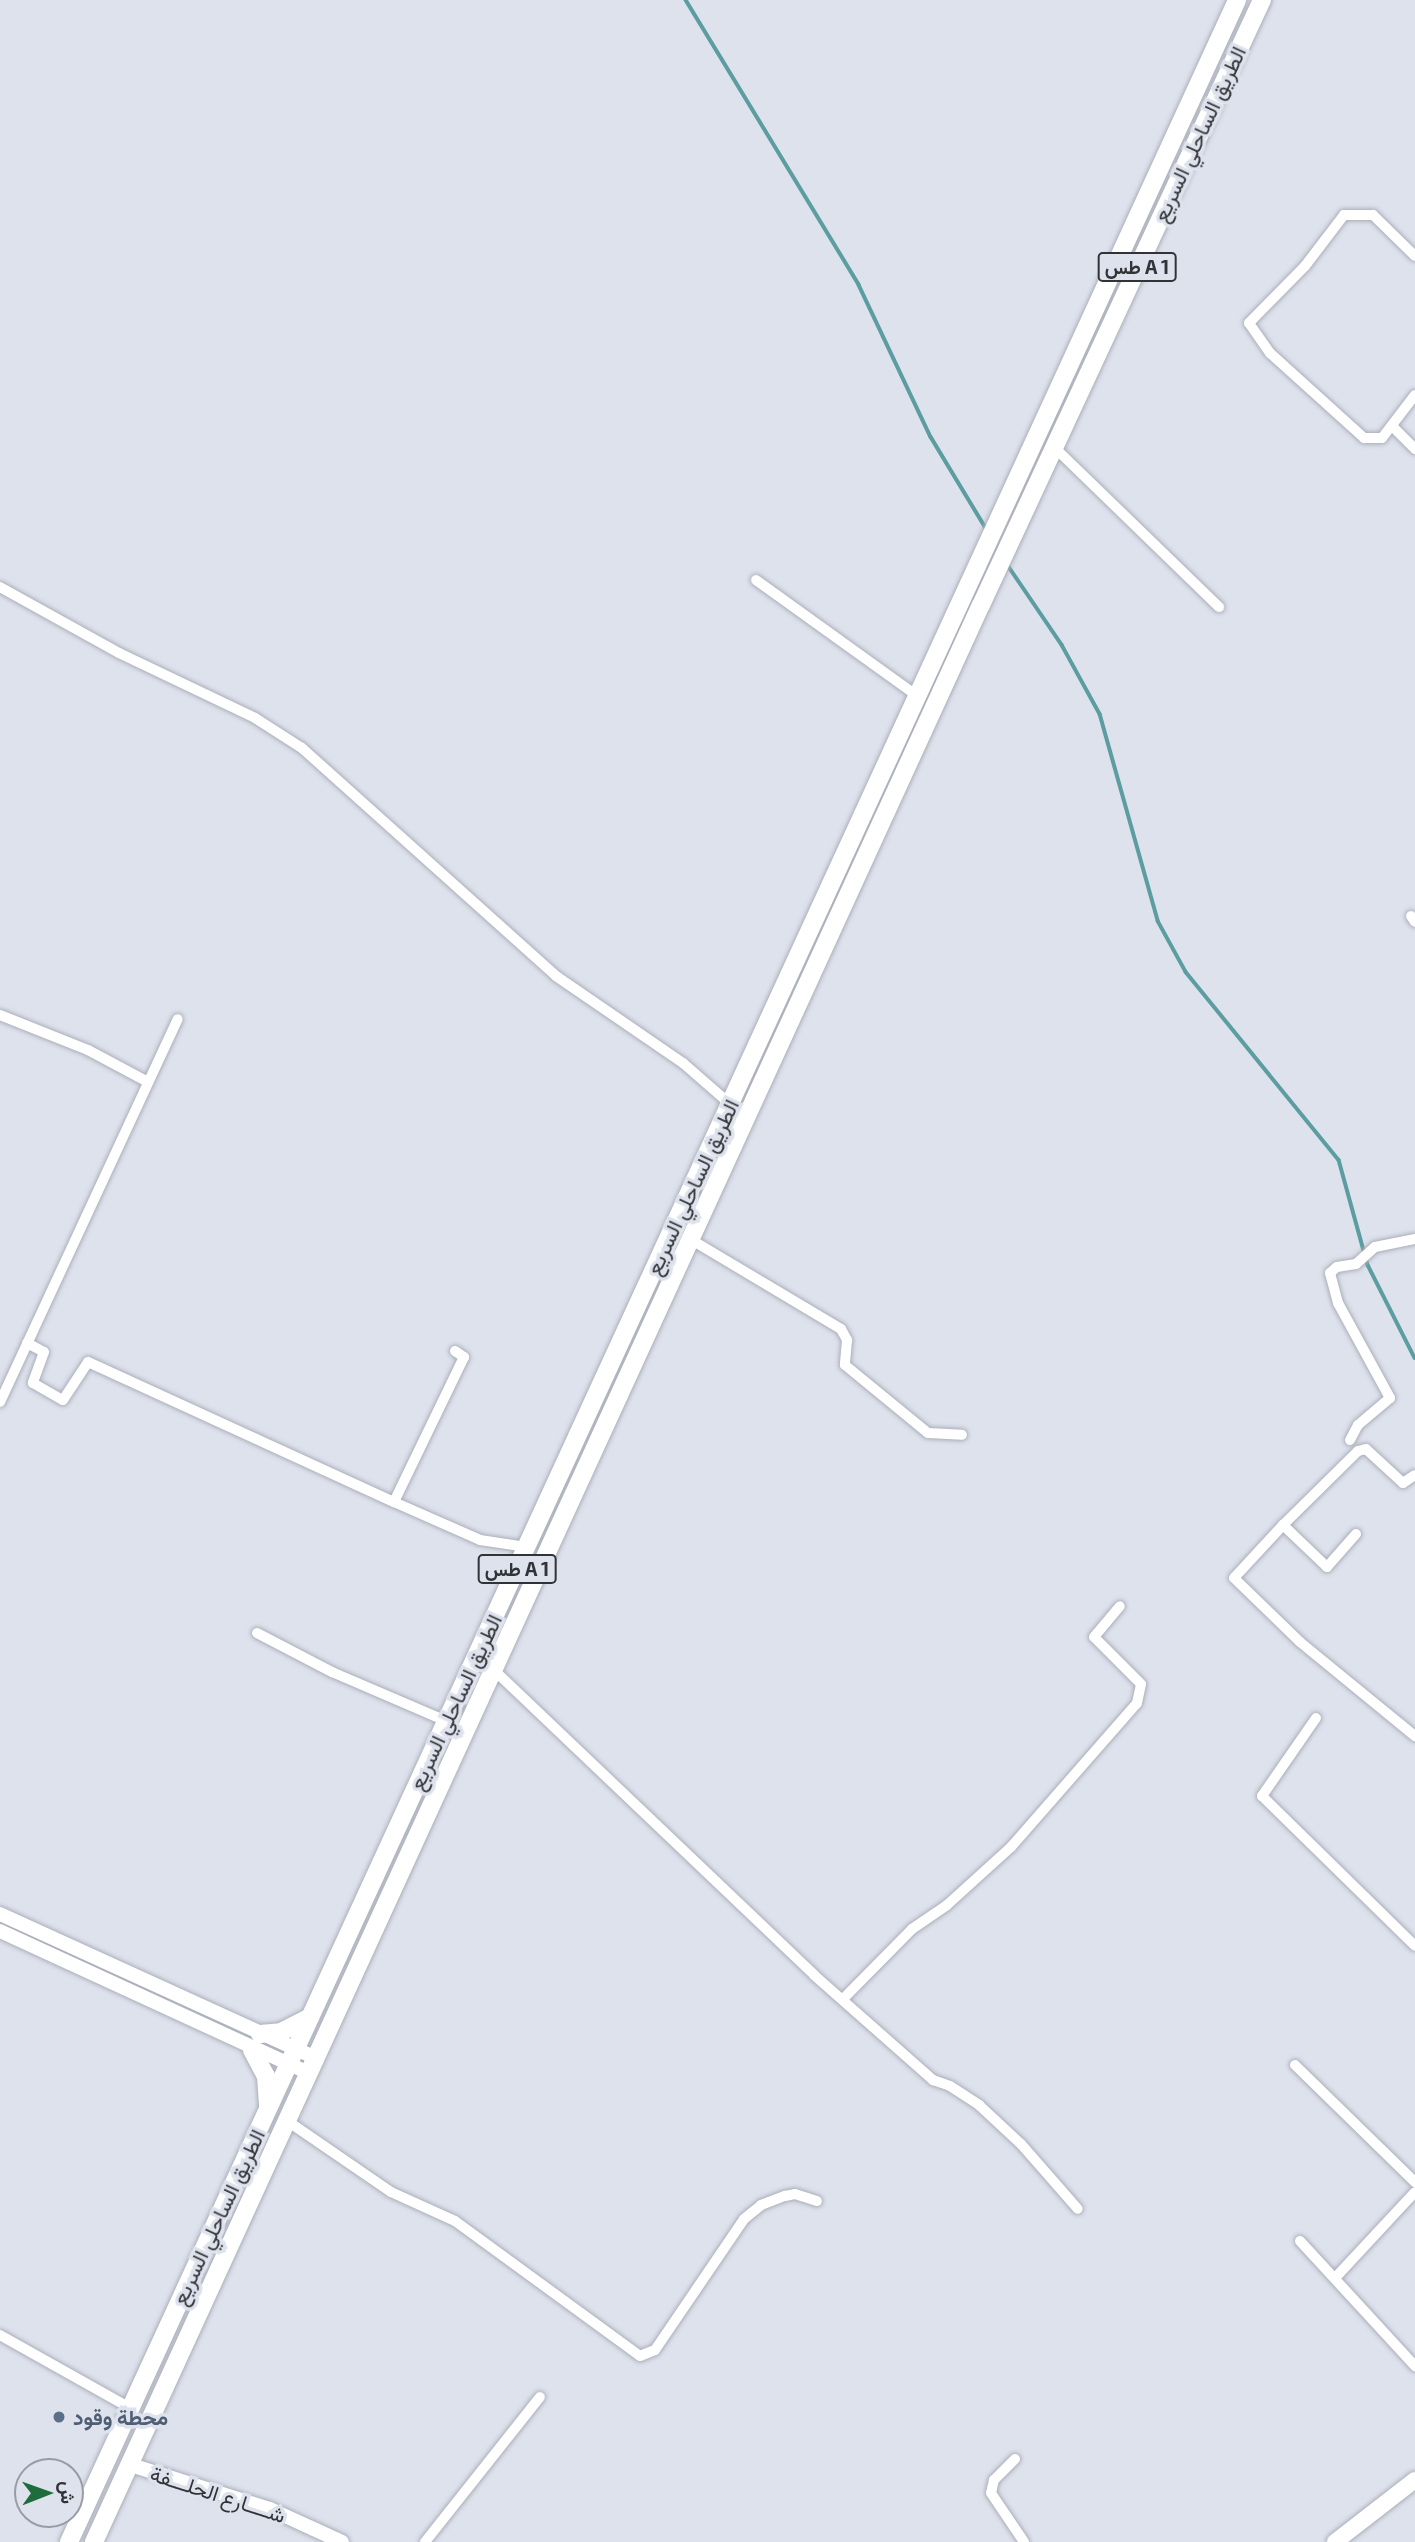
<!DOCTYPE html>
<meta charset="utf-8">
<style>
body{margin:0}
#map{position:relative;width:1415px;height:2542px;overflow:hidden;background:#dee2ed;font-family:"Exo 2",Vazirmatn,sans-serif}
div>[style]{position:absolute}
.stream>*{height:3.5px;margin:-1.75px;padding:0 1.75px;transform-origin:1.75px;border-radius:1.75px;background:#5b9da1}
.roads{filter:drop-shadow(0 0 2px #aaafb9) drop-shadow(0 0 2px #aaafb9)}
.street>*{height:10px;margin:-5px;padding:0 5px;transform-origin:5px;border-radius:5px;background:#fff}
.secondary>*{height:14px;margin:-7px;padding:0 7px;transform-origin:7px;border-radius:7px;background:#fff}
.primary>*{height:16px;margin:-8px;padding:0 8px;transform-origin:8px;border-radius:8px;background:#fff}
.highway>*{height:18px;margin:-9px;padding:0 9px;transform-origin:9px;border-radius:9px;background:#fff}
.dots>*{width:19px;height:19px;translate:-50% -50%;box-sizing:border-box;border:4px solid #dee2ed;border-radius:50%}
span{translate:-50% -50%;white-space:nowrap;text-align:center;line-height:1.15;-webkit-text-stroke:7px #dee2ed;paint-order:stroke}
.shield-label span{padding:2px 5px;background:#dee2ed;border:2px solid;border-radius:5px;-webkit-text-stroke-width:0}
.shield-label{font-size:19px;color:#323337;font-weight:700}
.street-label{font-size:21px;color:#323337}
.service-label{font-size:21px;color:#4e5e75;font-weight:700}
.left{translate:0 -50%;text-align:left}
.north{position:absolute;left:14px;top:2458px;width:70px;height:70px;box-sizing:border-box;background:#dee2ed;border:2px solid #999ca4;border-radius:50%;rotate:89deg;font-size:19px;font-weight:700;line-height:28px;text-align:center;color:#323337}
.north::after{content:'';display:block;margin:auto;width:24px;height:32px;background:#1f6d3c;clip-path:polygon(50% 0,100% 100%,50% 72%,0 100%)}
</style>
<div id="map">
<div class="stream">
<i style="left:686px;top:0;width:333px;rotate:58.7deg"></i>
<i style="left:859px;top:285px;width:168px;rotate:64.7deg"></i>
<i style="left:931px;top:437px;width:109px;rotate:58.9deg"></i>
<i style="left:1007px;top:564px;width:98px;rotate:55.8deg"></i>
<i style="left:1062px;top:645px;width:79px;rotate:61.2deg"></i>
<i style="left:1100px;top:714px;width:215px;rotate:74.3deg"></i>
<i style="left:1158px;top:921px;width:58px;rotate:61.2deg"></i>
<i style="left:1186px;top:972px;width:242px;rotate:50.9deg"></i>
<i style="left:1339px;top:1160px;width:109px;rotate:74.6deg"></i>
<i style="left:1368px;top:1265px;width:104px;rotate:63.2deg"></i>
</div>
<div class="roads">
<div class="street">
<i style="left:1415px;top:256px;width:59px;rotate:-135.7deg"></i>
<i style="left:1373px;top:215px;width:29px;rotate:180deg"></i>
<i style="left:1344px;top:215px;width:64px;rotate:127.4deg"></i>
<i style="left:1305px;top:266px;width:80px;rotate:134.5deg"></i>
<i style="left:1249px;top:323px;width:37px;rotate:55deg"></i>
<i style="left:1270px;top:353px;width:127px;rotate:42.1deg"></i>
<i style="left:1364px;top:438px;width:18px"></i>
<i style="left:1382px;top:438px;width:54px;rotate:-52.5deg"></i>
<i style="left:1392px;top:426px;width:33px;rotate:45deg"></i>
<i style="left:1054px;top:447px;width:230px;rotate:44.1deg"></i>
<i style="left:756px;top:580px;width:201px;rotate:35.7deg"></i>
<i style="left:0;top:587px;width:136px;rotate:29deg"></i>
<i style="left:119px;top:653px;width:151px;rotate:25.5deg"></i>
<i style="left:255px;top:718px;width:56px;rotate:32.6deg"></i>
<i style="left:302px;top:748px;width:341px;rotate:41.9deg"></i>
<i style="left:556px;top:976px;width:154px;rotate:34.4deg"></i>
<i style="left:683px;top:1063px;width:62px;rotate:41.1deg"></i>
<i style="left:1411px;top:916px;width:7px;rotate:56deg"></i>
<i style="left:0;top:1015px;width:95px;rotate:21.7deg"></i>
<i style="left:88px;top:1050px;width:68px;rotate:28.1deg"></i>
<i style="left:690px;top:1239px;width:176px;rotate:30.8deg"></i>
<i style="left:841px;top:1329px;width:13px;rotate:61deg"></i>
<i style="left:847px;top:1340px;width:25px;rotate:95deg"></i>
<i style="left:845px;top:1365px;width:107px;rotate:39.3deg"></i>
<i style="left:928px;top:1433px;width:34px;rotate:3deg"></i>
<i style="left:27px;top:1343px;width:19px;rotate:28deg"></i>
<i style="left:44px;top:1352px;width:33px;rotate:110deg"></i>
<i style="left:33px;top:1383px;width:34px;rotate:30deg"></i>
<i style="left:63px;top:1400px;width:45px;rotate:-56.7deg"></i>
<i style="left:88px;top:1362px;width:337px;rotate:24.6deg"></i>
<i style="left:455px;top:1351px;width:11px;rotate:34deg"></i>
<i style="left:464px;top:1357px;width:161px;rotate:115.8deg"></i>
<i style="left:394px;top:1502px;width:94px;rotate:23.8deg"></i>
<i style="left:480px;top:1540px;width:48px;rotate:8.5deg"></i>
<i style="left:0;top:1402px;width:422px;rotate:-65.1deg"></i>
<i style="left:1350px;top:1440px;width:17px;rotate:-62deg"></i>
<i style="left:1358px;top:1425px;width:42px;rotate:-40.2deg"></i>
<i style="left:1390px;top:1398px;width:108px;rotate:-118.7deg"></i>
<i style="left:1338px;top:1303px;width:31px;rotate:-105deg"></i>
<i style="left:1330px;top:1273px;width:9px;rotate:-41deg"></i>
<i style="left:1337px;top:1267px;width:19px;rotate:-9deg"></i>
<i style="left:1356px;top:1264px;width:25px;rotate:-42deg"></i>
<i style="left:1375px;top:1247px;width:41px;rotate:-11.3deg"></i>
<i style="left:1283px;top:1525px;width:105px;rotate:-44.6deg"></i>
<i style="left:1358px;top:1451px;width:8px;rotate:-14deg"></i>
<i style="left:1366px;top:1449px;width:50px;rotate:42.6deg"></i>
<i style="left:1403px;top:1483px;width:14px;rotate:-34deg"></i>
<i style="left:1356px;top:1534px;width:44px;rotate:131.3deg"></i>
<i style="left:1327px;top:1567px;width:61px;rotate:-136.3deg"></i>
<i style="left:1283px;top:1525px;width:72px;rotate:132.8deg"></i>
<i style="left:1234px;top:1578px;width:92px;rotate:44.1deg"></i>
<i style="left:1300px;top:1642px;width:149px;rotate:39.3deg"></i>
<i style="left:257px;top:1633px;width:85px;rotate:27.5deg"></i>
<i style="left:332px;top:1672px;width:122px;rotate:23.2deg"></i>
<i style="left:493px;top:1669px;width:443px;rotate:43.6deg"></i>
<i style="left:814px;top:1975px;width:159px;rotate:41.4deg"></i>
<i style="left:933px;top:2080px;width:18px;rotate:19deg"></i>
<i style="left:950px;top:2086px;width:35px;rotate:33deg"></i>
<i style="left:979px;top:2105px;width:57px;rotate:42.9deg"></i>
<i style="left:1021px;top:2144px;width:86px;rotate:48.8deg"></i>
<i style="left:1316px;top:1718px;width:95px;rotate:124.7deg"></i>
<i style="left:1262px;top:1796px;width:214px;rotate:44.4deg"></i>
<i style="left:843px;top:1999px;width:98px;rotate:-45.4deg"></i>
<i style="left:912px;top:1929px;width:42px;rotate:-34.4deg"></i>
<i style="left:947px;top:1905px;width:86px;rotate:-42.2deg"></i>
<i style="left:1011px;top:1847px;width:191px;rotate:-48.8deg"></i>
<i style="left:1137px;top:1703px;width:19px;rotate:-78deg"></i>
<i style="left:1141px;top:1684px;width:66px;rotate:-135deg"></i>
<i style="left:1094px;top:1637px;width:40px;rotate:-50deg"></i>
<i style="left:1295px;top:2065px;width:168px;rotate:44.3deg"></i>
<i style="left:286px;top:2120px;width:127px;rotate:34.4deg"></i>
<i style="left:391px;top:2192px;width:70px;rotate:24.4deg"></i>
<i style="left:455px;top:2221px;width:229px;rotate:36.1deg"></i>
<i style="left:640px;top:2356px;width:16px;rotate:-22deg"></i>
<i style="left:655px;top:2350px;width:158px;rotate:-55.8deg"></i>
<i style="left:744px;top:2219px;width:22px;rotate:-39deg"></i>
<i style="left:761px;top:2205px;width:26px;rotate:-21deg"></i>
<i style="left:785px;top:2196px;width:10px;rotate:-11deg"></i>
<i style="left:795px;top:2194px;width:23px;rotate:18deg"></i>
<i style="left:1300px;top:2241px;width:170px;rotate:47.4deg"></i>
<i style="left:1335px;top:2278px;width:117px;rotate:-47.1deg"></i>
<i style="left:0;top:2335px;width:149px;rotate:29.3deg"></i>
<i style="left:1015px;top:2459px;width:30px;rotate:135deg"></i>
<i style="left:994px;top:2480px;width:13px;rotate:103deg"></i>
<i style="left:991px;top:2493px;width:59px;rotate:56deg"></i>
<i style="left:425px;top:2542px;width:185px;rotate:-51.6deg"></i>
</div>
<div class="secondary">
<i style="left:0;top:1914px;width:345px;rotate:24.5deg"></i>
<i style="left:0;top:1931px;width:338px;rotate:24.7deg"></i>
<i style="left:131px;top:2465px;width:146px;rotate:17.6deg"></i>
<i style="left:270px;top:2509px;width:79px;rotate:24.6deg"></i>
</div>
<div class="primary">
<i style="left:1335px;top:2542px;width:101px;rotate:-37.8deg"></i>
</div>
<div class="highway">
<i style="left:260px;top:2034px;width:21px;rotate:-5deg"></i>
<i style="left:281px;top:2032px;width:33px;rotate:-27deg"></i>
<i style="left:252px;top:2050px;width:30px;rotate:62deg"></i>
<i style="left:266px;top:2076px;width:29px;rotate:86deg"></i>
<i style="left:69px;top:2542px;width:2797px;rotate:-65.32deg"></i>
<i style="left:94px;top:2542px;width:2130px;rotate:-65.4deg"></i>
<i style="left:981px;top:605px;width:667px;rotate:-65.09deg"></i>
</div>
</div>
<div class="dots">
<i style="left:59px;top:2417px;background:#5c6f8a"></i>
</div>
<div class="shield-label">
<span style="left:1137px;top:267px">طس A 1</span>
<span style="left:517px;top:1569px">طس A 1</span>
</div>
<div class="street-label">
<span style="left:1199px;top:134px;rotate:-65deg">الطريق الساحلي السريع</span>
<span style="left:692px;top:1187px;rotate:-65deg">الطريق الساحلي السريع</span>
<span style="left:455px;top:1702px;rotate:-65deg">الطريق الساحلي السريع</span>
<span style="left:218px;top:2217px;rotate:-65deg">الطريق الساحلي السريع</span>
<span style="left:218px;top:2494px;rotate:18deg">شــــارع الحلـــفة</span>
</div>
<div class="service-label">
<span class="left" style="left:73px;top:2417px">محطة وقود</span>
</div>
<div class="north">ش</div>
</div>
